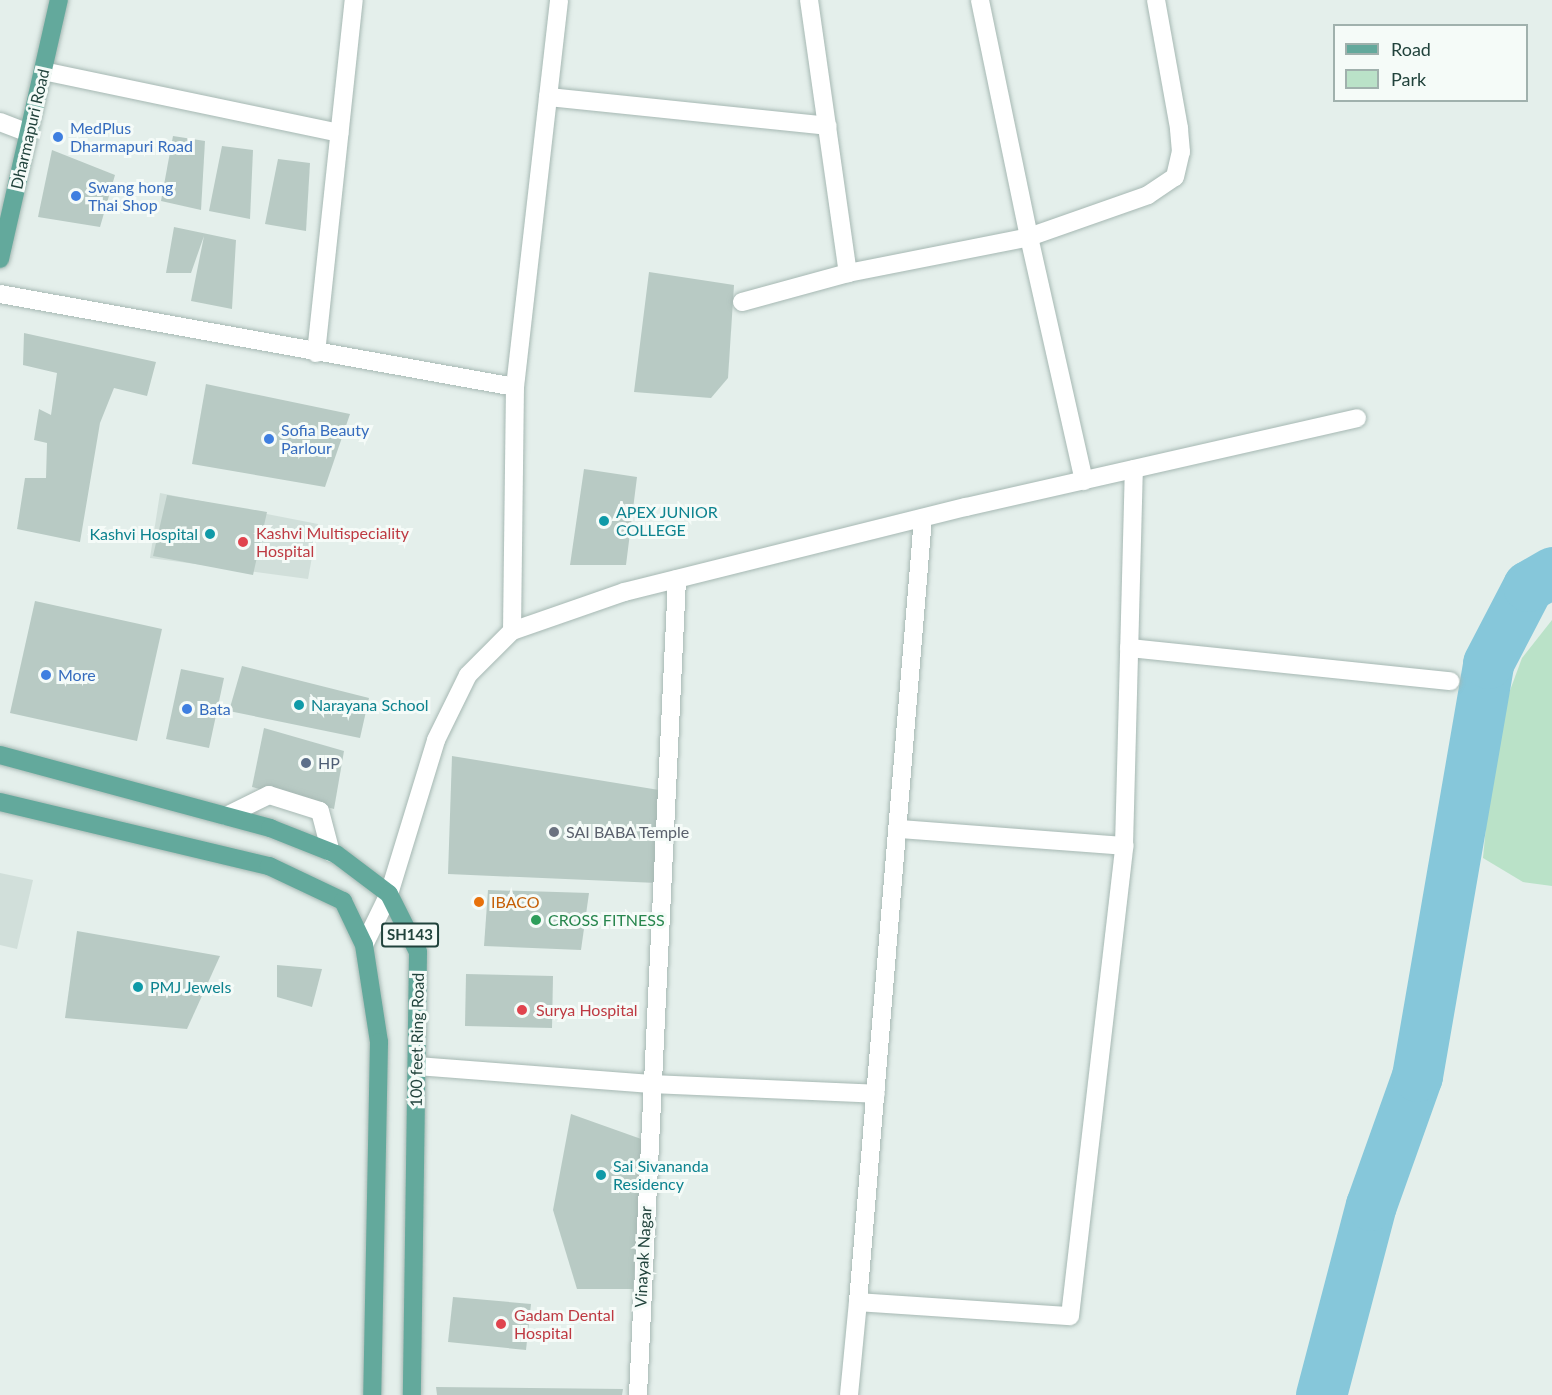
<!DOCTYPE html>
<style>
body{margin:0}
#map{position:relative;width:1552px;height:1395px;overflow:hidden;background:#e4efeb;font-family:Lato,sans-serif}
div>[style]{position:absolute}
.built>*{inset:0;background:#d1dfda}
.green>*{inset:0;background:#bae2c8}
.river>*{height:51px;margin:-25.5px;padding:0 25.5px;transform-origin:25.5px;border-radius:25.5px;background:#86c7da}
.building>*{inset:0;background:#b8cac4}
.roads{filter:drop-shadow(0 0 2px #a6b8b3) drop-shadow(0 0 2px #a6b8b3)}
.minor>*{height:18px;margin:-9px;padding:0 9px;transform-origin:9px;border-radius:9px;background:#fff}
.major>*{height:18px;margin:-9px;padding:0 9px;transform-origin:9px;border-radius:9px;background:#63a99c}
.dots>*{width:16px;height:16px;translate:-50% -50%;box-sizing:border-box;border:3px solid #f5fbf8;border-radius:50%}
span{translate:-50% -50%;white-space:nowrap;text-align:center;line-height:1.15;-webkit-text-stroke:6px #f5fbf8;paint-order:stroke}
.shield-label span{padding:2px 4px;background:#f5fbf8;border:2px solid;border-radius:4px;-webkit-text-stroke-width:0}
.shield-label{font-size:15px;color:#21433c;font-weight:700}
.shop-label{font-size:16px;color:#366cbe}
.left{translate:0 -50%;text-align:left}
.street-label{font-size:16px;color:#21433c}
.culture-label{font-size:16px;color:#0d838f}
.right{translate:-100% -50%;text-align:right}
.health-label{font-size:16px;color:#be3a42}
.service-label{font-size:16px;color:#4e5e75}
.worship-label{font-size:16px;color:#5b616d}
.food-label{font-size:16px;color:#c56008}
.leisure-label{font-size:16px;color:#27864d}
.legend{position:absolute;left:1333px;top:24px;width:195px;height:78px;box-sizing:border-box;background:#f5fbf8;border:2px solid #a0b1ad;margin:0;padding:8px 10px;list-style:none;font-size:18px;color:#21433c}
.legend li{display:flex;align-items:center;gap:12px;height:30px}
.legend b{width:30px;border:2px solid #a0b1ad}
</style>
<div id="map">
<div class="built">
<i style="clip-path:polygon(160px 493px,318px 524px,308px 579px,150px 558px)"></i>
<i style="clip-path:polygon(0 873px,33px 880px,17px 949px,0 945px)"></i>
</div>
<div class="green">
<i style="clip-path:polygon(1552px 620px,1552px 886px,1523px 882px,1483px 858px,1495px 731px,1522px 658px)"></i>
</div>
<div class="river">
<i style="left:1321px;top:1395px;width:196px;rotate:-75.3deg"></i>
<i style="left:1371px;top:1205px;width:137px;rotate:-70.4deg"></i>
<i style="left:1417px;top:1076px;width:419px;rotate:-80.2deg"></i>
<i style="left:1488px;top:663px;width:87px;rotate:-62.5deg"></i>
<i style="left:1528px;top:586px;width:28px;rotate:-30deg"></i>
</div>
<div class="building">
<i style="clip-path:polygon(173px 136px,205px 141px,201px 210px,161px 201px)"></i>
<i style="clip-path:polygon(222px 146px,253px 150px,250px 219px,209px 211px)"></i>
<i style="clip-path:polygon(52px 150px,115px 175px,100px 227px,38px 217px)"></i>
<i style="clip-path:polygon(278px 159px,310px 163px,306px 231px,265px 224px)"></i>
<i style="clip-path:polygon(174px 227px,236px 240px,232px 309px,191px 301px,204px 236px,191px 273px,166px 273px)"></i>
<i style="clip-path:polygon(649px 272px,734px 285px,728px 378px,711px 398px,634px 392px)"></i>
<i style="clip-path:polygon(24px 333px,156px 362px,147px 396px,114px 388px,100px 423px,80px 542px,17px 529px,25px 478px,46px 478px,47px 443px,34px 440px,39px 409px,51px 415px,57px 373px,23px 365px)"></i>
<i style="clip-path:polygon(206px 384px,350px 414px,325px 487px,192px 464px)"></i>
<i style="clip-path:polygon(584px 469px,637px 477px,626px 565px,570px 565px)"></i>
<i style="clip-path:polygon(167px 495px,267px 512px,253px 575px,153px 556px)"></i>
<i style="clip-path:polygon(35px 601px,162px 629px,137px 741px,10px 713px)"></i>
<i style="clip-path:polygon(242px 666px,369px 698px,360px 738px,229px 711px)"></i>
<i style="clip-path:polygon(181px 669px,224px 678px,209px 748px,166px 739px)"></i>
<i style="clip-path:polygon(264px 728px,344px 751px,334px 809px,252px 787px)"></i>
<i style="clip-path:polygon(452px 756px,659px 790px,657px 883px,448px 874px)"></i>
<i style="clip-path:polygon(488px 890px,589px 893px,581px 950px,484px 946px)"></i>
<i style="clip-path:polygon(77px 931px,220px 956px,187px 1029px,65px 1018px)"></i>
<i style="clip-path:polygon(277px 965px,322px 969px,312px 1007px,277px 997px)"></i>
<i style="clip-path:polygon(466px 974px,553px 976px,552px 1028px,465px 1026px)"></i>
<i style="clip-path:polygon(571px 1114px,644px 1140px,633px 1289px,577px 1289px,553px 1210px)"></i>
<i style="clip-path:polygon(453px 1297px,531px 1304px,526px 1350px,448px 1342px)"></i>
<i style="clip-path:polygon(436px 1387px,623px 1389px,622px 1395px,437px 1395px)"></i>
</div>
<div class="roads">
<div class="minor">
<i style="left:809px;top:0;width:276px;rotate:81.9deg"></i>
<i style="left:848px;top:273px;width:185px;rotate:-11.2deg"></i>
<i style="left:1029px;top:237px;width:242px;rotate:-101.7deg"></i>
<i style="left:43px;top:71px;width:303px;rotate:11.8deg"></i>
<i style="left:548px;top:97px;width:281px;rotate:5.9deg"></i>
<i style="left:0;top:122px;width:31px;rotate:21deg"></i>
<i style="left:0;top:294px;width:523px;rotate:10.24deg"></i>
<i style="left:742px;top:302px;width:110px;rotate:-15.3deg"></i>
<i style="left:316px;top:353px;width:355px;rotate:-83.9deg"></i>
<i style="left:1084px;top:481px;width:250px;rotate:-102.7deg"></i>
<i style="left:1029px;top:237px;width:126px;rotate:-19.4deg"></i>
<i style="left:1148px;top:195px;width:32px;rotate:-34deg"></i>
<i style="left:1175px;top:177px;width:26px;rotate:-77deg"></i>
<i style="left:1181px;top:152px;width:24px;rotate:-95deg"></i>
<i style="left:1179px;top:128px;width:130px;rotate:-100.2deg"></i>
<i style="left:923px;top:518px;width:787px;rotate:94.74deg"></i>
<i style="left:858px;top:1302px;width:212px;rotate:3.8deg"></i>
<i style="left:1070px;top:1316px;width:473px;rotate:-83.4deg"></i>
<i style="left:1124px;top:846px;width:377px;rotate:-88.5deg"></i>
<i style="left:512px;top:631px;width:244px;rotate:-89.3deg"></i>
<i style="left:515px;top:387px;width:389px;rotate:-83.5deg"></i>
<i style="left:1129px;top:648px;width:323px;rotate:5.9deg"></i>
<i style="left:226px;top:816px;width:48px;rotate:-26deg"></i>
<i style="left:269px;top:795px;width:53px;rotate:17.4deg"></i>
<i style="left:320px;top:811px;width:43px;rotate:75.3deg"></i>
<i style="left:899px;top:829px;width:226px;rotate:4.3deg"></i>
<i style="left:364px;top:945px;width:57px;rotate:-63.9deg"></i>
<i style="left:389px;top:894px;width:161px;rotate:-73deg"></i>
<i style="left:436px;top:740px;width:72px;rotate:-63.8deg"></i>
<i style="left:468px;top:675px;width:62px;rotate:-45deg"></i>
<i style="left:512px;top:631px;width:119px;rotate:-19.2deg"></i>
<i style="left:624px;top:592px;width:352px;rotate:-14deg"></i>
<i style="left:966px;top:507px;width:401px;rotate:-12.8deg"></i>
<i style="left:417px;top:1066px;width:235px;rotate:4.4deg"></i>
<i style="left:651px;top:1084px;width:225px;rotate:2.5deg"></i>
<i style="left:638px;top:1395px;width:817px;rotate:-87.26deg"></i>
<i style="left:849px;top:1395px;width:93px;rotate:-84.5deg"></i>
</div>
<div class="major">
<i style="left:0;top:259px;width:266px;rotate:-77.2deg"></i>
<i style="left:0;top:755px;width:280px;rotate:15.1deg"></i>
<i style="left:270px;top:828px;width:71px;rotate:21.5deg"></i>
<i style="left:336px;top:854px;width:66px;rotate:37deg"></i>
<i style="left:389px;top:894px;width:65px;rotate:63.4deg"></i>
<i style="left:418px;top:952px;width:443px;rotate:90.8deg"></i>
<i style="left:0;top:802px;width:277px;rotate:13.4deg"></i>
<i style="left:269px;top:866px;width:82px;rotate:25.3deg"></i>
<i style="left:343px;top:901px;width:49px;rotate:64.5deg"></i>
<i style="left:364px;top:945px;width:98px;rotate:81.2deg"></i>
<i style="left:379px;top:1042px;width:353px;rotate:91.1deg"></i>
</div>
</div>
<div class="dots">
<i style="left:58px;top:137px;background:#3f7fe0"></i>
<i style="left:76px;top:196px;background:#3f7fe0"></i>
<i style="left:269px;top:439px;background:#3f7fe0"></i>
<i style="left:604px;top:521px;background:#0f9aa8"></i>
<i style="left:210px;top:534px;background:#0f9aa8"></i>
<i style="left:243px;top:542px;background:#e0444e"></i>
<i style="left:46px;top:675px;background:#3f7fe0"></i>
<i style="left:299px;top:705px;background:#0f9aa8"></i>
<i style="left:187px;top:709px;background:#3f7fe0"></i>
<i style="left:306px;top:763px;background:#5c6f8a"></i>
<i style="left:554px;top:832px;background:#6b7280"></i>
<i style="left:479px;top:902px;background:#e8710a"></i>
<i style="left:536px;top:920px;background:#2e9e5b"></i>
<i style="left:138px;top:987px;background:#0f9aa8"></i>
<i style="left:522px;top:1010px;background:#e0444e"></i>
<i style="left:601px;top:1175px;background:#0f9aa8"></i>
<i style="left:501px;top:1324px;background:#e0444e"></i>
</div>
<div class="shield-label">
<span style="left:410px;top:935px">SH143</span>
</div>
<div class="shop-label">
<span class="left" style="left:70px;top:137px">MedPlus<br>Dharmapuri Road</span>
<span class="left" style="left:88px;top:196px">Swang hong<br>Thai Shop</span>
<span class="left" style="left:281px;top:439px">Sofia Beauty<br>Parlour</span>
<span class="left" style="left:58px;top:675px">More</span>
<span class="left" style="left:199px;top:709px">Bata</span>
</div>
<div class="street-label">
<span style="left:30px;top:129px;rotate:-77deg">Dharmapuri Road</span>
<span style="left:417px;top:1040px;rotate:-89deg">100 feet Ring Road</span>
<span style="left:643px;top:1257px;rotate:-87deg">Vinayak Nagar</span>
</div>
<div class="culture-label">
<span class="left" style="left:616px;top:521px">APEX JUNIOR<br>COLLEGE</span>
<span class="right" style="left:198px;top:534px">Kashvi Hospital</span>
<span class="left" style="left:311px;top:705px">Narayana School</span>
<span class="left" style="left:150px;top:987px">PMJ Jewels</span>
<span class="left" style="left:613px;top:1175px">Sai Sivananda<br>Residency</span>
</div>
<div class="health-label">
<span class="left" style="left:256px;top:542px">Kashvi Multispeciality<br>Hospital</span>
<span class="left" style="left:536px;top:1010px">Surya Hospital</span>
<span class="left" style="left:514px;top:1324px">Gadam Dental<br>Hospital</span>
</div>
<div class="service-label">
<span class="left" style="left:318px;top:763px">HP</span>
</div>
<div class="worship-label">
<span class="left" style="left:566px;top:832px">SAI BABA Temple</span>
</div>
<div class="food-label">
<span class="left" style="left:491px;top:902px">IBACO</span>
</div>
<div class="leisure-label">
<span class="left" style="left:548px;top:920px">CROSS FITNESS</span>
</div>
<ul class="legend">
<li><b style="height:8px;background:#63a99c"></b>Road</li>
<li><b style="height:16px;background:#bae2c8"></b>Park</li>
</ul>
</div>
